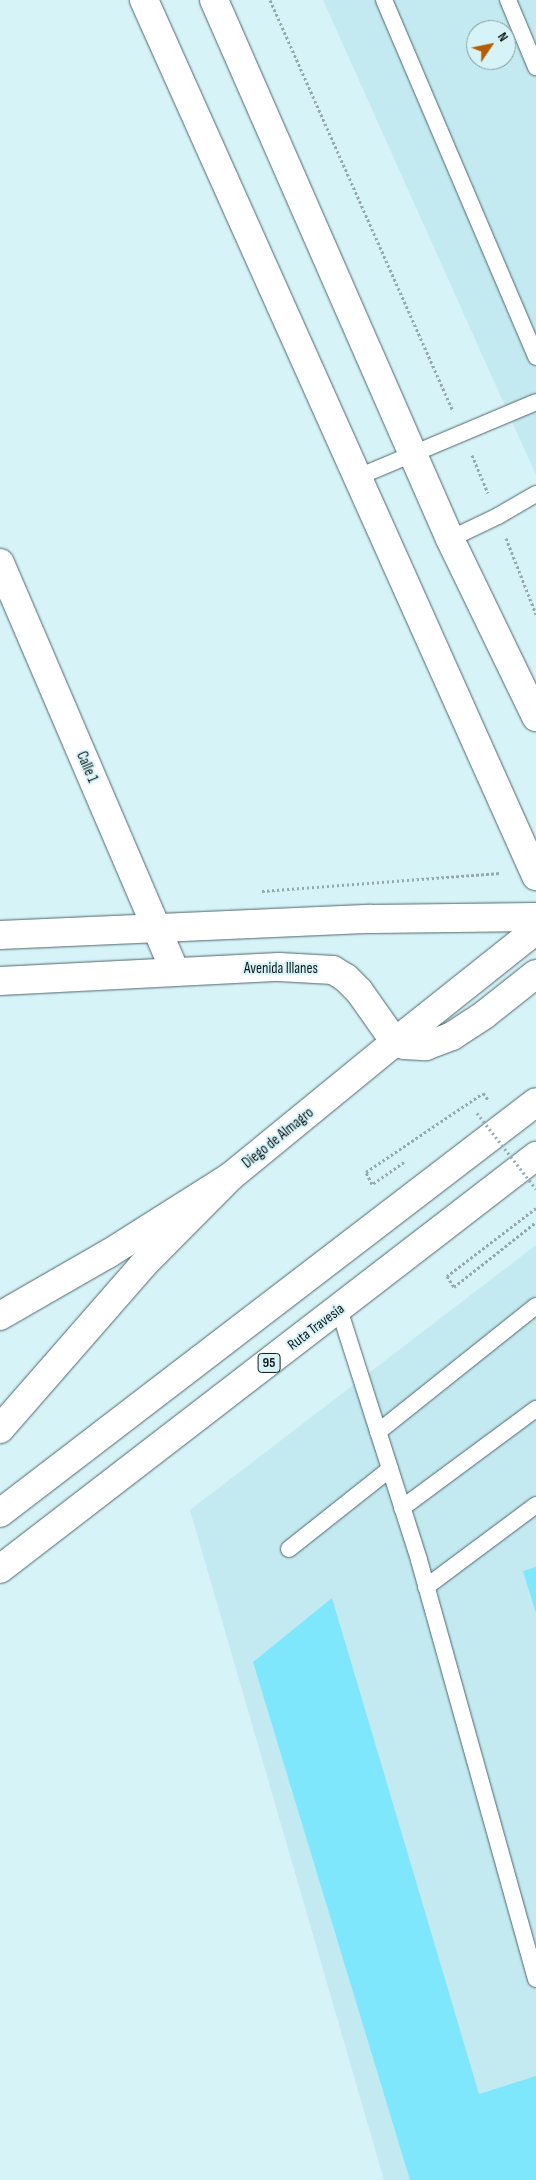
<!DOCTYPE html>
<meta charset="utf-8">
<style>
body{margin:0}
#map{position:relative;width:536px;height:2180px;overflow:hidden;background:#d6f3f8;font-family:"Sofia Sans Condensed",sans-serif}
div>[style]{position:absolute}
.built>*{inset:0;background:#c3e9f1}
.building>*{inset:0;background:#7ee7fb}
.path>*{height:3px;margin-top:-1.5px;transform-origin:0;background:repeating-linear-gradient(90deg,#94aaae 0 2.5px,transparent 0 5px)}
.roads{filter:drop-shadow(0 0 1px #4e676c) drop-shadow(0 0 1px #4e676c)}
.lane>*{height:16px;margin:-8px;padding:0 8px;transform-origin:8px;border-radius:8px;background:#fff}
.street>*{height:28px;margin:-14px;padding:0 14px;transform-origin:14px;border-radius:14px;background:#fff}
.secondary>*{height:28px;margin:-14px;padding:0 14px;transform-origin:14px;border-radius:14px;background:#fff}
.highway>*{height:28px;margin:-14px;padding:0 14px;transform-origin:14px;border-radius:14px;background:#fff}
.path-bridge>*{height:3px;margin-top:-1.5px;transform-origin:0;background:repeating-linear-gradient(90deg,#94aaae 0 2.5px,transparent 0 5px)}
span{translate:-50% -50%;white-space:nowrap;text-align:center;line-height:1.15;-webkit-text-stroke:4px #d6f3f8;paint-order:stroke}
.shield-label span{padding:1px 4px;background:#d6f3f8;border:1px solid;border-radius:4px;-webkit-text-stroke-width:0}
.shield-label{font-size:14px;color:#111b1d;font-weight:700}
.street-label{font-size:15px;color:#111b1d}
.north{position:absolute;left:466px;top:20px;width:50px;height:50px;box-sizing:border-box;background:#d6f3f8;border:1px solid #879da0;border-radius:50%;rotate:56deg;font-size:14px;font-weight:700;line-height:20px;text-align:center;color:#111b1d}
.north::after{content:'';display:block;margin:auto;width:18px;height:22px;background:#b85c02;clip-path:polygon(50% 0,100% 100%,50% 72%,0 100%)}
</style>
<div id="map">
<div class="built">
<i style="clip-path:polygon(evenodd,323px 0,536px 0,536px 475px,323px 0,476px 30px,506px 30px,506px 60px,476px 60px,476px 30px)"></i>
<i style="clip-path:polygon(536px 1245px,536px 2180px,384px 2180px,190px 1510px)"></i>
</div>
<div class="building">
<i style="clip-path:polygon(536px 1567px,536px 1613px,523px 1571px)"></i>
<i style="clip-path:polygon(332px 1598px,479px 2094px,536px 2076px,536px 2180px,410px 2180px,253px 1662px)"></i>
</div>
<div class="path">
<i style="left:270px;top:0;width:450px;rotate:66deg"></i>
<i style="left:472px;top:455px;width:41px;rotate:67.2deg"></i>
<i style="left:506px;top:538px;width:82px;rotate:68.5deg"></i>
<i style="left:262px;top:891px;width:239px;rotate:-4.3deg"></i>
<i style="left:404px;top:1162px;width:39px;rotate:145deg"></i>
<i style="left:372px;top:1184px;width:13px;rotate:-117deg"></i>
<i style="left:366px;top:1172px;width:141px;rotate:-34deg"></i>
<i style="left:483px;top:1093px;width:10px;rotate:53deg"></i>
<i style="left:536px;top:1208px;width:112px;rotate:142.6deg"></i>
<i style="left:447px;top:1276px;width:13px;rotate:58deg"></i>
<i style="left:454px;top:1287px;width:105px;rotate:-38.4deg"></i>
</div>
<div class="roads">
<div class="lane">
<i style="left:384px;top:0;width:388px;rotate:66.9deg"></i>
<i style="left:508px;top:0;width:73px;rotate:67.3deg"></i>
<i style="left:358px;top:477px;width:193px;rotate:-22.8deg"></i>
<i style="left:450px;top:539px;width:53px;rotate:-25.6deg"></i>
<i style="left:498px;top:516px;width:44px;rotate:-30.1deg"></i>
<i style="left:339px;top:1309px;width:263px;rotate:72.3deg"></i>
<i style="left:419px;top:1560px;width:435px;rotate:74.4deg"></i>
<i style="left:378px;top:1432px;width:202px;rotate:-38.6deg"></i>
<i style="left:402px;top:1508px;width:167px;rotate:-36.5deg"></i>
<i style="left:289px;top:1549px;width:129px;rotate:-38.4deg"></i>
<i style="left:426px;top:1587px;width:137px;rotate:-36.7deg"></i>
</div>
<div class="street">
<i style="left:0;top:563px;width:444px;rotate:66.8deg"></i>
</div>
<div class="secondary">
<i style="left:144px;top:0;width:960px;rotate:65.89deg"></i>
<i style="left:214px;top:0;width:588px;rotate:66.35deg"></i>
<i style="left:450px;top:539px;width:198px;rotate:64.2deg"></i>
<i style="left:0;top:935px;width:371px;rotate:-2.5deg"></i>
<i style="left:371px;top:919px;width:165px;rotate:-0.7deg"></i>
<i style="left:0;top:981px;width:279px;rotate:-2.9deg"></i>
<i style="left:279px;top:967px;width:54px;rotate:3.2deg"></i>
<i style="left:333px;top:970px;width:15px;rotate:32deg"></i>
<i style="left:346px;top:978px;width:18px;rotate:45deg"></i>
<i style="left:359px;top:991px;width:62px;rotate:54.8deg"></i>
<i style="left:395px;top:1042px;width:9px;rotate:18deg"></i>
<i style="left:404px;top:1045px;width:22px;rotate:3deg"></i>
<i style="left:426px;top:1046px;width:28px;rotate:-21deg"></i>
<i style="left:452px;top:1036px;width:38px;rotate:-33deg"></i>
<i style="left:484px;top:1015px;width:66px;rotate:-38.3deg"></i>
<i style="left:0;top:1316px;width:125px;rotate:-29.9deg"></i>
<i style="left:108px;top:1254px;width:144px;rotate:-32.3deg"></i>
<i style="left:230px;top:1177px;width:213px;rotate:-39.3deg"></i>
<i style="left:395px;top:1042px;width:180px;rotate:-38.5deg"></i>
</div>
<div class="highway">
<i style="left:0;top:1429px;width:216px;rotate:-48.9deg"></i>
<i style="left:142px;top:1266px;width:125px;rotate:-45.3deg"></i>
<i style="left:0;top:1513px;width:675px;rotate:-37.48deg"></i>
<i style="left:0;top:1569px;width:677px;rotate:-37.62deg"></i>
</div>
</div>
<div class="path-bridge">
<i style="left:477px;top:1113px;width:96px;rotate:52.2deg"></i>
</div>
<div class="shield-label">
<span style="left:269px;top:1363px">95</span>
</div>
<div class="street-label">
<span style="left:87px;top:767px;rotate:67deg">Calle 1</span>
<span style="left:281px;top:969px">Avenida Illanes</span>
<span style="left:278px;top:1138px;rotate:-39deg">Diego de Almagro</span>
<span style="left:316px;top:1327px;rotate:-37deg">Ruta Travesía</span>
</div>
<div class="north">N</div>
</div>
